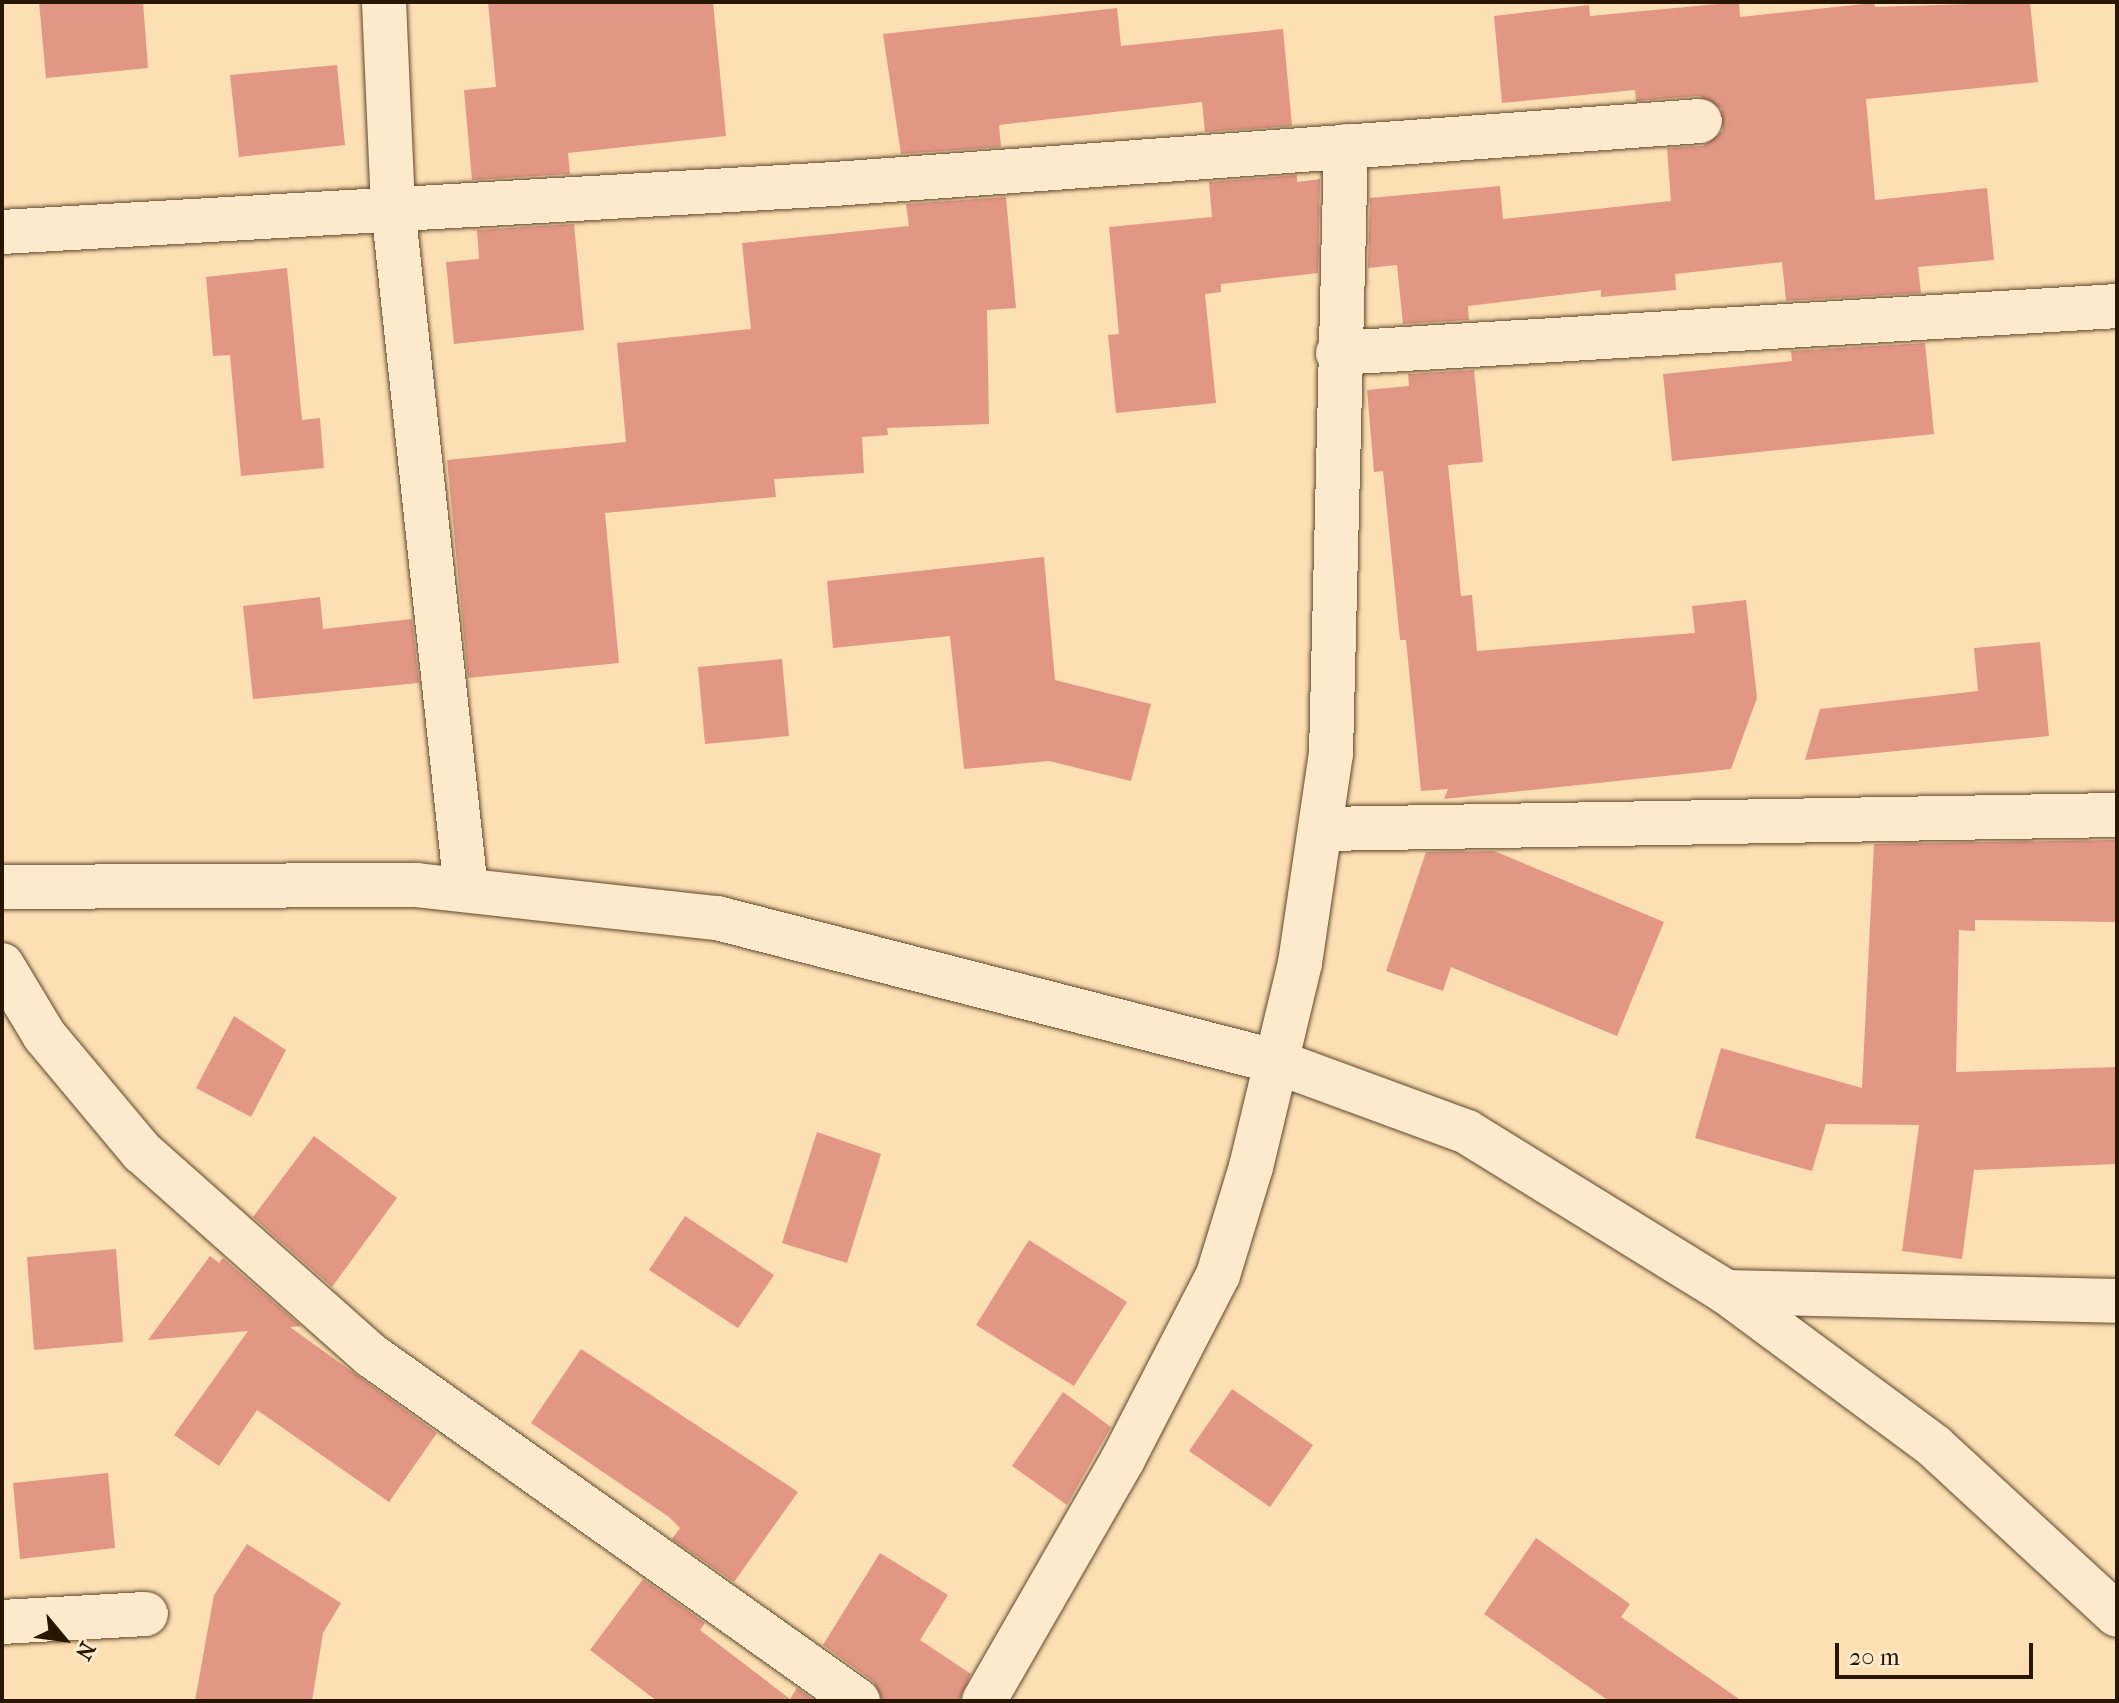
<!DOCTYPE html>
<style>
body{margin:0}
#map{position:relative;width:2119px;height:1703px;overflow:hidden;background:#fcdfb2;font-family:"IM FELL French Canon",serif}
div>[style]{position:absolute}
.building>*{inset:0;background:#e29785}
.roads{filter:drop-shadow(0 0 2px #5e482d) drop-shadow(0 0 2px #5e482d)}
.minor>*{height:44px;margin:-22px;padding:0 22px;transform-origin:22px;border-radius:22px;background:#fdeacd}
.secondary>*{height:44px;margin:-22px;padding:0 22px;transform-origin:22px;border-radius:22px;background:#fdeacd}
span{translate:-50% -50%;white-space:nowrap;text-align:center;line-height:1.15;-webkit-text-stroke:8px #fdeacd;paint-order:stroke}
.frame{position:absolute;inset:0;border:4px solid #291601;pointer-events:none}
.north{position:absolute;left:24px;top:1599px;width:80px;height:80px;-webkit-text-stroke:6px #fdeacd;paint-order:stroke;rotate:119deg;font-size:22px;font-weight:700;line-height:32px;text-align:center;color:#291601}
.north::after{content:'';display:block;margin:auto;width:28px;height:36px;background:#291601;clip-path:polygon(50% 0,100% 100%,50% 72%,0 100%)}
.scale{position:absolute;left:1835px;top:1643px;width:198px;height:36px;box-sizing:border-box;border:4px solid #291601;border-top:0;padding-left:10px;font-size:24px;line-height:28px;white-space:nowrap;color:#291601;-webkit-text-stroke:6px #fdeacd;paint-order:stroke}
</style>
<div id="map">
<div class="building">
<i style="clip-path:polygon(39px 2px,143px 2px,148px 68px,46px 78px)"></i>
<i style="clip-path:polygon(488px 2px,713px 2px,726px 136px,568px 153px,570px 174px,472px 180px,464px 90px,496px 87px)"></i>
<i style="clip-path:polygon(1739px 2px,1740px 17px,1874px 3px,1875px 7px,2030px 2px,2038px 82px,1866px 99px,1875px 200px,1987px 188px,1994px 260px,1918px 267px,1921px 293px,1786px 301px,1782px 262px,1675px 274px,1676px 290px,1601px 297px,1601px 290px,1468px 306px,1469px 320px,1403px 324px,1397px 265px,1368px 268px,1370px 198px,1500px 186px,1503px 219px,1671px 201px,1667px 148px,1703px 146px,1723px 131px,1721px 108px,1699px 96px,1636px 101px,1635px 90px,1502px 103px,1494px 16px,1589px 5px,1590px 16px)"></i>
<i style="clip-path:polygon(1117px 8px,1121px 46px,1283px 29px,1292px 126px,1205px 132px,1202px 102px,999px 125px,1001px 147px,901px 154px,883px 34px)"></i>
<i style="clip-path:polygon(337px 65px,345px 145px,239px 157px,230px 75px)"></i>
<i style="clip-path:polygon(1297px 175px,1297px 182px,1320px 179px,1318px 273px,1221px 284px,1221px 292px,1205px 294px,1216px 403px,1116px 413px,1108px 335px,1119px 334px,1109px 227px,1212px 217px,1209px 182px)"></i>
<i style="clip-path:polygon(1006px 197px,1016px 308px,987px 310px,989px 424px,887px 428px,888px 435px,862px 437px,864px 473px,774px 479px,776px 497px,605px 513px,619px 663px,468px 678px,447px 460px,626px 442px,617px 343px,751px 329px,742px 243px,909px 226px,906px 204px)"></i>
<i style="clip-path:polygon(574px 224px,584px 330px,454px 344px,446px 262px,479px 259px,477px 230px)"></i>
<i style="clip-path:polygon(287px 268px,302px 420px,320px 418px,324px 468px,241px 476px,230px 355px,213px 356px,206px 277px)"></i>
<i style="clip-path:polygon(1925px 343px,1934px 434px,1672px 461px,1663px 374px,1792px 361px,1791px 351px)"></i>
<i style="clip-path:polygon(1474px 370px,1483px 462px,1448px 465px,1461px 596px,1472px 595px,1477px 651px,1695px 633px,1692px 606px,1746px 600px,1757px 698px,1731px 769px,1444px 799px,1448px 789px,1421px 791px,1406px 640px,1400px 640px,1383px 471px,1374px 472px,1367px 390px,1409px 386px,1408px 374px)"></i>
<i style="clip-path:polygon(1044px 557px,1055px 680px,1151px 704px,1131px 781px,1049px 761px,964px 769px,950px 636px,833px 648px,827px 581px)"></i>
<i style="clip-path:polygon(320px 597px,323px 629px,412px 619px,419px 683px,253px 699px,243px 606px)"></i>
<i style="clip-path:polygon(2040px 642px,2049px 736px,1805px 760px,1820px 709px,1978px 691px,1974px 648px)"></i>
<i style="clip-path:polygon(782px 659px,789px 736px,705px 744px,698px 667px)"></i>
<i style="clip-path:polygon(2117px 840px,2117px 922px,1975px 920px,1975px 931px,1959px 930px,1956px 1072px,2117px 1067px,2117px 1164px,1974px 1170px,1962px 1259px,1902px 1251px,1919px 1125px,1826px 1124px,1812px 1171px,1695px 1138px,1721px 1048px,1862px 1088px,1874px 844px)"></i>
<i style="clip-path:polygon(1494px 851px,1664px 922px,1617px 1036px,1451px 967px,1443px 991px,1386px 971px,1426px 852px)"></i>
<i style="clip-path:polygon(234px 1016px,286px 1050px,251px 1117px,196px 1088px)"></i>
<i style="clip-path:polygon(817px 1132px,881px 1154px,847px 1263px,782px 1243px)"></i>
<i style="clip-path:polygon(314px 1136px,397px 1198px,332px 1287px,253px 1217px)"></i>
<i style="clip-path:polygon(685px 1216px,774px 1275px,738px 1328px,649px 1270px)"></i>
<i style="clip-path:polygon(1029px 1240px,1127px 1302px,1074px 1386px,976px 1325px)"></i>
<i style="clip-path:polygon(116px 1249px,123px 1342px,34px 1350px,27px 1257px)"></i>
<i style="clip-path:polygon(210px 1256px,219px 1263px,223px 1258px,301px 1326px,290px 1327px,437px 1433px,389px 1502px,257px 1410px,219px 1466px,174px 1435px,248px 1331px,148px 1340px)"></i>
<i style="clip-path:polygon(581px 1349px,798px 1492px,734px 1582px,672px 1539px,680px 1528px,669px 1517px,531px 1423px)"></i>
<i style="clip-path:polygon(1232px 1389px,1313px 1445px,1270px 1507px,1189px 1451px)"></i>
<i style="clip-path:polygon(1063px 1392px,1111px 1427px,1067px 1505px,1012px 1466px)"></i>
<i style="clip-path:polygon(108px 1473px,115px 1548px,20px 1559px,13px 1483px)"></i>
<i style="clip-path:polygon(1536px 1538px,1630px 1604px,1621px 1617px,1742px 1701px,1609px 1701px,1484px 1614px)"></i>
<i style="clip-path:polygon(247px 1544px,341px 1603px,323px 1633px,312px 1701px,195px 1701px,214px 1595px)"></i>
<i style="clip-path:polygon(880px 1553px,948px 1595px,920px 1640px,971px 1674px,959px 1701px,883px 1701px,873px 1681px,823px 1645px)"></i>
<i style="clip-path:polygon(643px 1579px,705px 1623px,700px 1630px,790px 1699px,797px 1688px,815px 1701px,657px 1701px,590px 1650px)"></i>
</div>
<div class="roads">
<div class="minor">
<i style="left:384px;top:2px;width:205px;rotate:87.5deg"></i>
<i style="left:393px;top:207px;width:687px;rotate:83.9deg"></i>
<i style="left:2px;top:232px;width:833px;rotate:-3.3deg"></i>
<i style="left:834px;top:184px;width:868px;rotate:-4.16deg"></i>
<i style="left:1338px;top:353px;width:780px;rotate:-3.45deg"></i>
<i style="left:1323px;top:829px;width:794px;rotate:-1.01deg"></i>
<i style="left:2px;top:965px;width:82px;rotate:59deg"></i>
<i style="left:44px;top:1035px;width:153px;rotate:50.1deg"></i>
<i style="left:142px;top:1152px;width:307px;rotate:41.6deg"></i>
<i style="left:372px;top:1356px;width:596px;rotate:35.37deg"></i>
<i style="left:1726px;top:1292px;width:391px;rotate:1.3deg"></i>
<i style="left:2px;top:1622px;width:144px;rotate:-3.2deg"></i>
<i style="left:984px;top:1701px;width:279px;rotate:-60.1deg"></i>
<i style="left:1123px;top:1459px;width:207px;rotate:-62.7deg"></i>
<i style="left:1218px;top:1275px;width:113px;rotate:-73deg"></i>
<i style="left:1251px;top:1167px;width:210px;rotate:-76.5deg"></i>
<i style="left:1300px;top:963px;width:211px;rotate:-81.6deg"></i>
<i style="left:1331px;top:754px;width:608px;rotate:-88.59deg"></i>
</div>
<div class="secondary">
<i style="left:2px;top:887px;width:414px;rotate:-0.3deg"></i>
<i style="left:416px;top:885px;width:303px;rotate:6.3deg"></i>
<i style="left:717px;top:918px;width:575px;rotate:14.4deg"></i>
<i style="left:1274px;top:1061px;width:206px;rotate:20.2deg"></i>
<i style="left:1467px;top:1132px;width:304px;rotate:31.7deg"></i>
<i style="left:1726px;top:1292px;width:259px;rotate:36.5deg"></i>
<i style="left:1934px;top:1446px;width:249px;rotate:42.7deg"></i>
</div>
</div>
<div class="frame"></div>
<div class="north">N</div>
<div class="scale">20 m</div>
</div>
